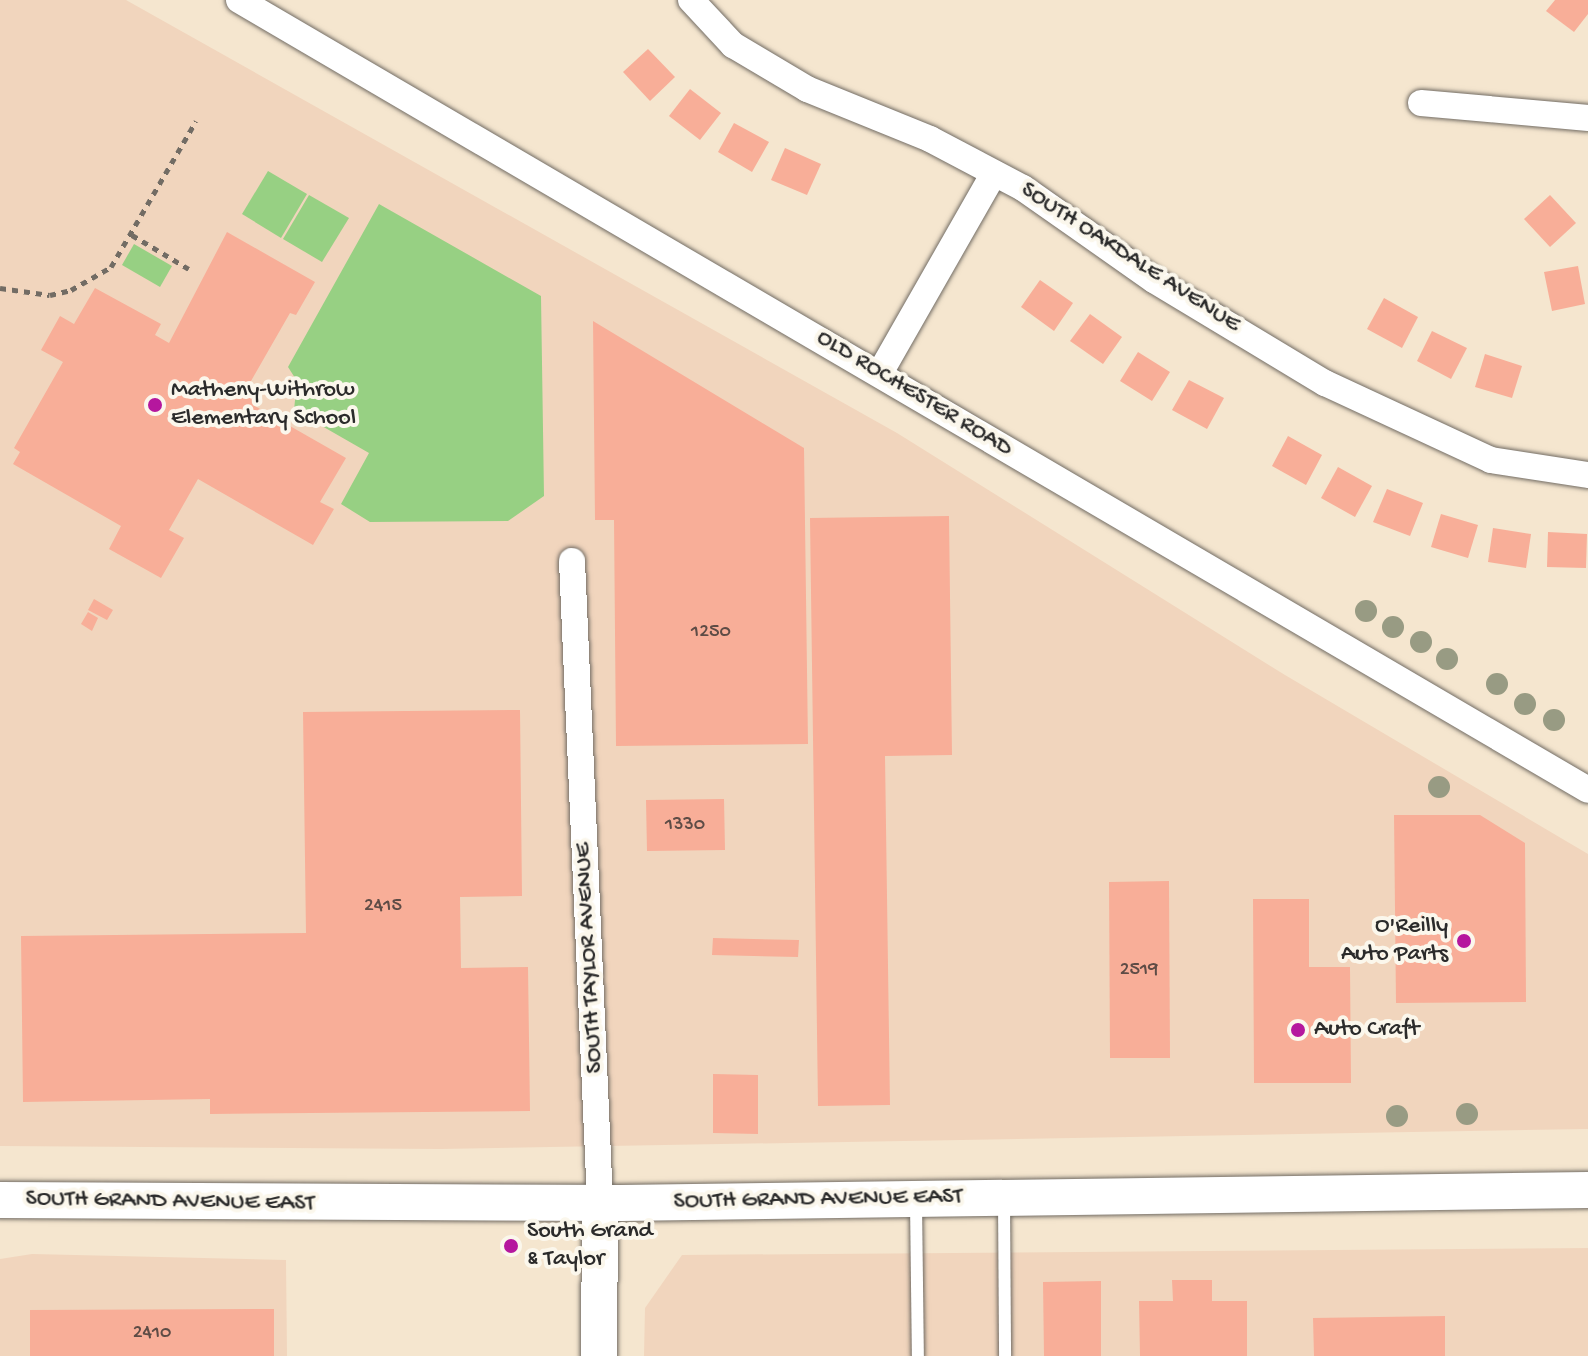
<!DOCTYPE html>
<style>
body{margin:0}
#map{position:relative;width:1588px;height:1356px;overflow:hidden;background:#f5e6cf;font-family:"Gochi Hand",sans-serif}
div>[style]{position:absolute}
.built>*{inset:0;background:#f1d5bd}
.green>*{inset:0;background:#97d083}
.building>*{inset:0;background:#f8ae98}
.path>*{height:5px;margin-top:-2.5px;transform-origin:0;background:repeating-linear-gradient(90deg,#726c64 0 6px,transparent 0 12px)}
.roads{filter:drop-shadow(0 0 2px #726c64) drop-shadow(0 0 2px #726c64)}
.lane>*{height:12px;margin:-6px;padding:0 6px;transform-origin:6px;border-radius:6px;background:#fff}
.street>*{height:26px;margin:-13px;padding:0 13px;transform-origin:13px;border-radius:13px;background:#fff}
.secondary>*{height:36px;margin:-18px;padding:0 18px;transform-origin:18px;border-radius:18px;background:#fff}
.trees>*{width:22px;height:22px;margin:-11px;border-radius:50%;background:#989b83}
.dots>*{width:22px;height:22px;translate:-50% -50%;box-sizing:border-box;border:4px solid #fbf7ec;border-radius:50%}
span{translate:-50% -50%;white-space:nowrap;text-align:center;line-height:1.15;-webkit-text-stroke:8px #fbf7ec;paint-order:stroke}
.number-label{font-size:20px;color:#5e4c46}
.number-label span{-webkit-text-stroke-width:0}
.street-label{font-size:24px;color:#2b2b2b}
.poi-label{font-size:24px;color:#2b2b2b}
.left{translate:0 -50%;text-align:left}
.right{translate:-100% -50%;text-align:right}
</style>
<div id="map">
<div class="built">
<i style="clip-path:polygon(0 0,126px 0,897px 433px,1285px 675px,1588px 854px,1588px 1129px,440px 1149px,0 1146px)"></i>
<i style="clip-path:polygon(1588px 1248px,1588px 1356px,644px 1356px,645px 1308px,682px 1255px)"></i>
<i style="clip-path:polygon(32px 1254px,286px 1260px,287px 1356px,0 1356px,0 1259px)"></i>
</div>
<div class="green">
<i style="clip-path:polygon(268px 171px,307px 194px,281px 238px,242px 214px)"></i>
<i style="clip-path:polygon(309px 195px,349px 218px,322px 262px,283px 239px)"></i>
<i style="clip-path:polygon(379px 204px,541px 296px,544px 496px,508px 521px,370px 522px,341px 504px,369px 453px,294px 410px,297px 381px,288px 367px)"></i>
<i style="clip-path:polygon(134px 244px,172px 266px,160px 287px,122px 265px)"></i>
</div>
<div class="building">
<i style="clip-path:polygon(1555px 0,1588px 0,1588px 14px,1574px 32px,1546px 11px)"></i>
<i style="clip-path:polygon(648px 49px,675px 77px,650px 101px,623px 72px)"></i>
<i style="clip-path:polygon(690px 89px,721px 113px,700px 140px,669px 116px)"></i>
<i style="clip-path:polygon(734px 123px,769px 142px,752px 172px,718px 152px)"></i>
<i style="clip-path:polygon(785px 148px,821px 164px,807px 195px,771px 180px)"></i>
<i style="clip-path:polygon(1550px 195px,1576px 223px,1550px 247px,1524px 219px)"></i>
<i style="clip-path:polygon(227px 232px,315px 282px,296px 315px,290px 313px,247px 388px,258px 395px,253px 405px,346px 458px,320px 502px,334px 509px,313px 545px,198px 479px,169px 530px,184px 538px,161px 578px,109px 549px,121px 526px,13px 464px,20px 452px,14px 448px,63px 362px,41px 350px,60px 316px,74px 324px,95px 288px,161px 324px,155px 335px,169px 343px)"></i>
<i style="clip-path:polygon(1578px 266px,1585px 304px,1552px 311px,1544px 272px)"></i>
<i style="clip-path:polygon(1040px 280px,1073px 303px,1054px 331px,1021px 307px)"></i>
<i style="clip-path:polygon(1384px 298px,1418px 317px,1402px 348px,1367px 329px)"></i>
<i style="clip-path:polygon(1090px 314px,1122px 337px,1103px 364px,1070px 341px)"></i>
<i style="clip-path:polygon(593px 321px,804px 448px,808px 744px,616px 746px,614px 520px,595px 520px)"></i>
<i style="clip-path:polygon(1432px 331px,1467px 348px,1451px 379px,1417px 361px)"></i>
<i style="clip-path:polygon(1138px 352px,1170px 372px,1152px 401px,1120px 381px)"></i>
<i style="clip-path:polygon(1485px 354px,1522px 366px,1512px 398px,1475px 387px)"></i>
<i style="clip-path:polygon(1189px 380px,1224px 398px,1207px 429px,1172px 410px)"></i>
<i style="clip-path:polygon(1288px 436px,1322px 455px,1306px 485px,1272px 466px)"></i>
<i style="clip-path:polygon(1338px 467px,1372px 486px,1355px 517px,1321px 498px)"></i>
<i style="clip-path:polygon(1387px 489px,1423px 503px,1410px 536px,1373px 522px)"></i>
<i style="clip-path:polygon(1441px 514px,1478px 525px,1468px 558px,1431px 547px)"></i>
<i style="clip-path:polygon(949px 516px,952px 755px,885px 756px,890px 1105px,818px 1106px,810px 518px)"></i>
<i style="clip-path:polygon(1493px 528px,1531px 534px,1526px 568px,1488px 562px)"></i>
<i style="clip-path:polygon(1548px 532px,1587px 534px,1586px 568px,1547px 567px)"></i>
<i style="clip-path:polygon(94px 599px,113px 610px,107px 620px,88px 610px)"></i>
<i style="clip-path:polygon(88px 612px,98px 618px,92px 631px,81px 624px)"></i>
<i style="clip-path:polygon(520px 710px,522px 896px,460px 897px,461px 968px,528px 967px,530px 1111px,210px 1114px,210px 1099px,23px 1102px,21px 936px,306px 933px,303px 712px)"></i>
<i style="clip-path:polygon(724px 799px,725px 850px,647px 851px,646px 800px)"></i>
<i style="clip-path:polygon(1394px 815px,1480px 815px,1525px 843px,1526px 1002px,1396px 1003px)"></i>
<i style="clip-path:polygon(1169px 881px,1170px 1058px,1110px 1058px,1109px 882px)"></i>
<i style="clip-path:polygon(1253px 899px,1309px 899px,1309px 967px,1350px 967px,1351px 1083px,1254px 1083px)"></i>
<i style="clip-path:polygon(713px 938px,799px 940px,798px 957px,712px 955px)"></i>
<i style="clip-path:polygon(713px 1074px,758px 1075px,758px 1134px,713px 1133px)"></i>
<i style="clip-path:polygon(1172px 1280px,1212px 1280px,1212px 1301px,1247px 1301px,1247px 1356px,1140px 1356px,1139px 1301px,1173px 1301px)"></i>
<i style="clip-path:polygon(1101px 1281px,1101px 1356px,1044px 1356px,1043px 1282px)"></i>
<i style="clip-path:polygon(274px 1309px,274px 1356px,30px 1356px,30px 1310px)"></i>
<i style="clip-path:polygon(1445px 1316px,1445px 1356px,1314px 1356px,1313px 1318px)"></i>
</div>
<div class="path">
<i style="left:132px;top:235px;width:66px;rotate:30.8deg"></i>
<i style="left:0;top:288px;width:50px;rotate:8deg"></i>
<i style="left:50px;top:295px;width:22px;rotate:-13deg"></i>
<i style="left:71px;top:290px;width:46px;rotate:-29.9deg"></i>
<i style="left:111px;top:267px;width:169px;rotate:-59.8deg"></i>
</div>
<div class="roads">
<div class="lane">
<i style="left:1004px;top:1201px;width:155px;rotate:89.6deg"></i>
<i style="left:916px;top:1202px;width:154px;rotate:89.3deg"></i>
</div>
<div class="street">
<i style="left:239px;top:0;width:1563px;rotate:30.35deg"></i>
<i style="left:691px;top:0;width:62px;rotate:47deg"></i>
<i style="left:733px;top:45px;width:86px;rotate:30.7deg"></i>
<i style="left:807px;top:89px;width:133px;rotate:22.1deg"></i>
<i style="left:930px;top:139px;width:105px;rotate:27.8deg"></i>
<i style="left:1023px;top:188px;width:160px;rotate:35.1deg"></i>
<i style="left:1154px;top:280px;width:200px;rotate:31.1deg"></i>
<i style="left:1325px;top:383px;width:183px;rotate:24.9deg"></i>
<i style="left:1491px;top:460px;width:98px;rotate:8.8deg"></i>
<i style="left:1421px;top:103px;width:168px;rotate:5.1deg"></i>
<i style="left:880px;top:373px;width:230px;rotate:-60.3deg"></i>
<i style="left:572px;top:561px;width:643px;rotate:87.5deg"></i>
</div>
<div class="secondary">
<i style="left:0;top:1200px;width:620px;rotate:0.28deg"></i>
<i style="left:620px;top:1203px;width:968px;rotate:-0.77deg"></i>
<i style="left:599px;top:1356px;width:153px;rotate:-89.6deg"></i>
</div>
</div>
<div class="trees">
<i style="left:1366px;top:611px"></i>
<i style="left:1393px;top:627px"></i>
<i style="left:1421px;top:642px"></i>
<i style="left:1447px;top:659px"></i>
<i style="left:1497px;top:684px"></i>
<i style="left:1525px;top:704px"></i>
<i style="left:1554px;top:720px"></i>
<i style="left:1439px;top:787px"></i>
<i style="left:1467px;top:1114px"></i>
<i style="left:1397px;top:1116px"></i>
</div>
<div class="dots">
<i style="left:155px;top:405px;background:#b5179e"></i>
<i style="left:1464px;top:941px;background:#b5179e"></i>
<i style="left:1298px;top:1030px;background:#b5179e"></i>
<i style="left:511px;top:1246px;background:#b5179e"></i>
</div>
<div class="number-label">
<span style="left:711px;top:632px">1250</span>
<span style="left:685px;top:825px">1330</span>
<span style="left:383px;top:906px">2415</span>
<span style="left:1139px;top:970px">2519</span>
<span style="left:152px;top:1333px">2410</span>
</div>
<div class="street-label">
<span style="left:1130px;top:258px;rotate:33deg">SOUTH OAKDALE AVENUE</span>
<span style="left:914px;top:394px;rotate:31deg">OLD ROCHESTER ROAD</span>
<span style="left:590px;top:958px;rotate:-93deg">SOUTH TAYLOR AVENUE</span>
<span style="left:818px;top:1200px;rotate:-1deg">SOUTH GRAND AVENUE EAST</span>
<span style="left:170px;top:1202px;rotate:1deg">SOUTH GRAND AVENUE EAST</span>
</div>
<div class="poi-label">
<span class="left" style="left:171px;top:405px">Matheny-Withrow<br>Elementary School</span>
<span class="right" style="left:1448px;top:941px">O'Reilly<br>Auto Parts</span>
<span class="left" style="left:1314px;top:1030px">Auto Craft</span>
<span class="left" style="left:527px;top:1246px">South Grand<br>&amp; Taylor</span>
</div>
</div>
